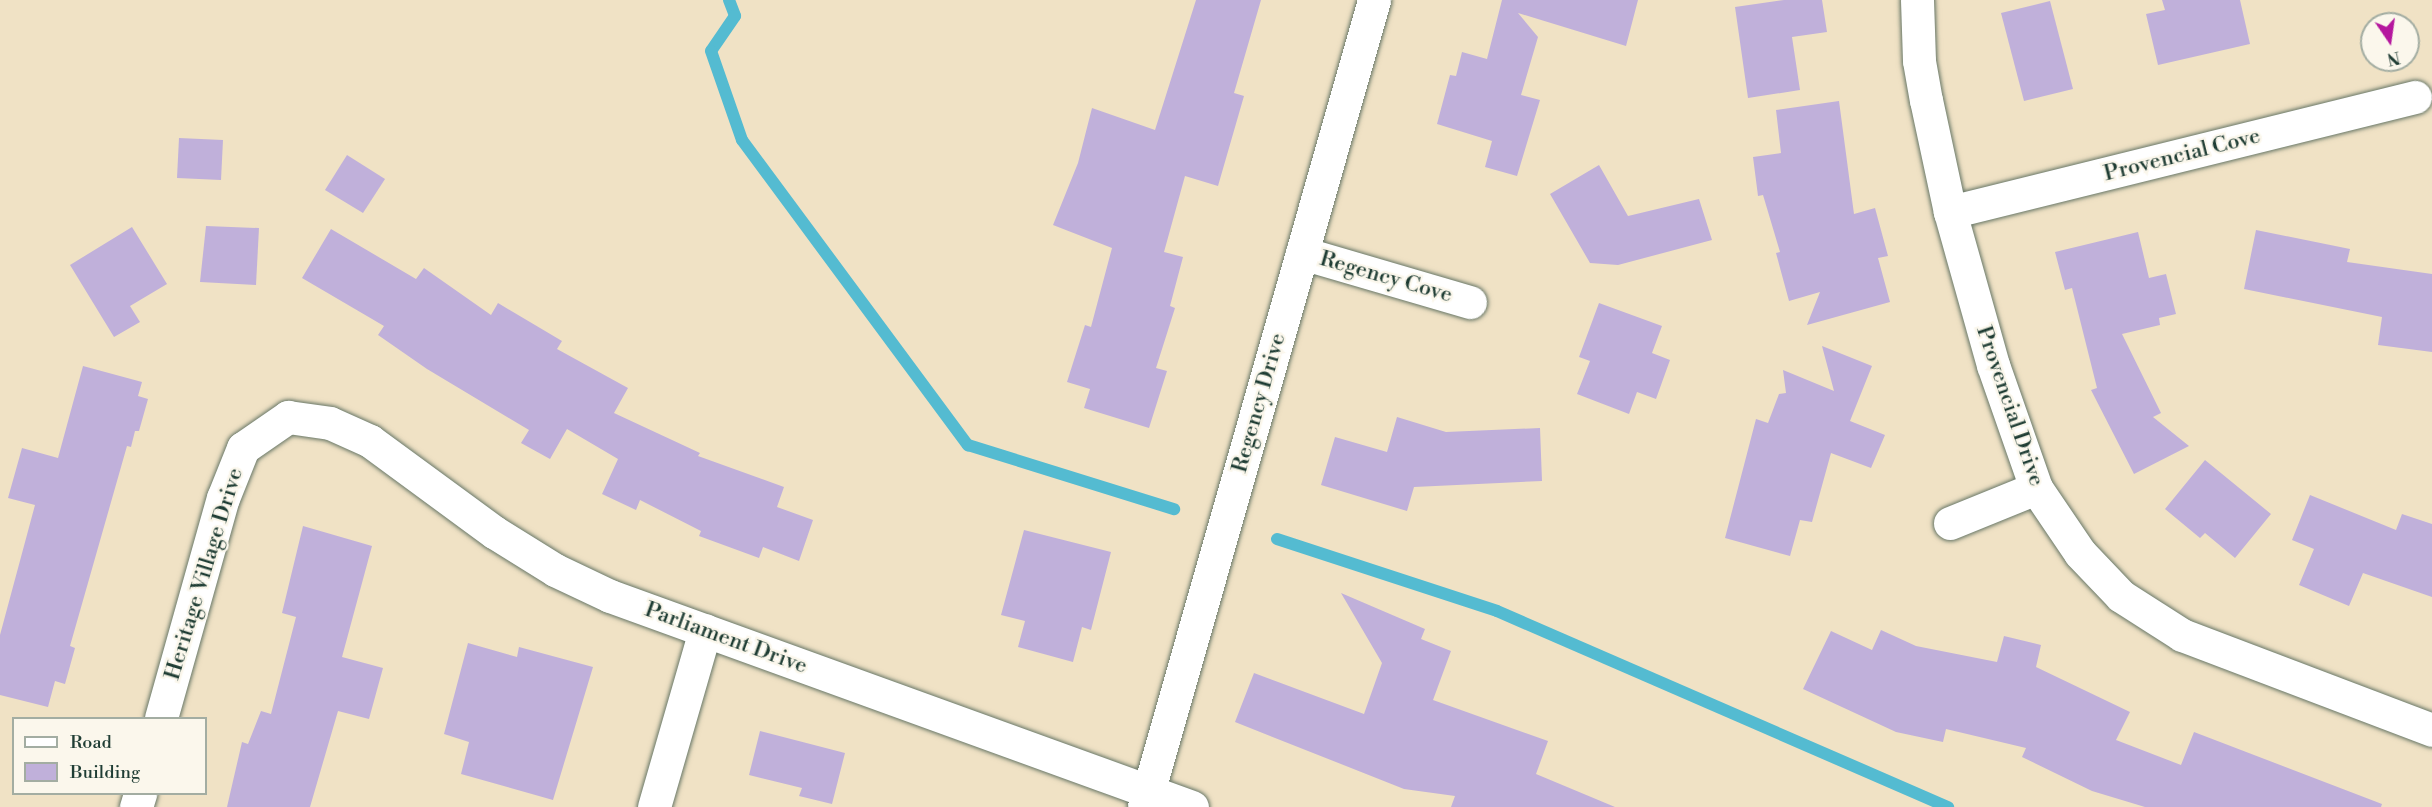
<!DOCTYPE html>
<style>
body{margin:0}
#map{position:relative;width:2432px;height:807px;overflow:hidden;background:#f0e2c5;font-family:"Libre Bodoni",serif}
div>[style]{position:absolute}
.stream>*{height:12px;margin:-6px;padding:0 6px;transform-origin:6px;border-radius:6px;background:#54bbd1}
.building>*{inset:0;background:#c0b0da}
.roads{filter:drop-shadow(0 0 2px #687767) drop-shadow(0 0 2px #687767)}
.minor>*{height:33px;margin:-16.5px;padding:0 16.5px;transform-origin:16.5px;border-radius:16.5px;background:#fff}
span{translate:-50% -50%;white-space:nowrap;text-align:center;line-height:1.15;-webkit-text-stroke:4.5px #fbf7ec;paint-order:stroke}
.street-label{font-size:22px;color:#1f3d34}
.legend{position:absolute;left:12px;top:717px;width:195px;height:78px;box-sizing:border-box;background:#fbf7ec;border:2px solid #a3ada2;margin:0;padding:8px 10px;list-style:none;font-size:18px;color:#1f3d34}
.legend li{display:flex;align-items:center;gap:12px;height:30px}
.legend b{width:30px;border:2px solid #a3ada2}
.north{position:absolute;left:2360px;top:12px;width:60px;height:60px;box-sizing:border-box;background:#fbf7ec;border:2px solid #a3ada2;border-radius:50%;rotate:167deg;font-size:16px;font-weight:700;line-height:24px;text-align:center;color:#1f3d34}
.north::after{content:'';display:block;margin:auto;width:21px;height:27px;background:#b5179e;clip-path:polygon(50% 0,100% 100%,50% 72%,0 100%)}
</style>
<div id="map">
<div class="stream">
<i style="left:729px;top:0;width:17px;rotate:69deg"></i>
<i style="left:735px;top:16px;width:42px;rotate:124.4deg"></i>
<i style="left:711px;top:51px;width:94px;rotate:70.8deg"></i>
<i style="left:742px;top:140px;width:380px;rotate:53.5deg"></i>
<i style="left:968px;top:445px;width:216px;rotate:17.3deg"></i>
<i style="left:1277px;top:539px;width:231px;rotate:18.1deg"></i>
<i style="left:1497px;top:611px;width:492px;rotate:23.5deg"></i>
</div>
<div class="building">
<i style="clip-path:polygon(1196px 0,1261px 0,1234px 93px,1244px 96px,1218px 186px,1185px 176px,1164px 252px,1183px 257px,1170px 306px,1175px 308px,1156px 368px,1167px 371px,1149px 428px,1084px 408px,1090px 389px,1067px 382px,1085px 325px,1091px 327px,1112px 248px,1053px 225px,1078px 163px,1092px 108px,1155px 130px)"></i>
<i style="clip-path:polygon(1502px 0,1638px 0,1626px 46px,1518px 13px,1538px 37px,1521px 95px,1540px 100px,1517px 176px,1485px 167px,1492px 141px,1437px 124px,1450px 75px,1456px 76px,1462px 52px,1487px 59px)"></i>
<i style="clip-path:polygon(1784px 0,1822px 0,1827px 32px,1792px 37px,1800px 90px,1748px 98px,1735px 7px)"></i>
<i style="clip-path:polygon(2162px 0,2240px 0,2250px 44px,2158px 65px,2146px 14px,2165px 10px)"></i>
<i style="clip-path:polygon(2050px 1px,2073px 89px,2024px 101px,2001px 13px)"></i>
<i style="clip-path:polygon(1839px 101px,1854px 214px,1875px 208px,1888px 256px,1878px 258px,1890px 302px,1807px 325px,1820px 292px,1789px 301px,1776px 253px,1780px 252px,1763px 195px,1758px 196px,1753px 157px,1781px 153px,1776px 110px)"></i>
<i style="clip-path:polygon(179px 138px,223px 140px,221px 180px,177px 178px)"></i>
<i style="clip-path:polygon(347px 155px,385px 179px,363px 213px,325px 190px)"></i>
<i style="clip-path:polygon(1599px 165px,1628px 216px,1699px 199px,1712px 240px,1618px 265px,1590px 263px,1550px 194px)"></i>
<i style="clip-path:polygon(206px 226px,259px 228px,256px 285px,200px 282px)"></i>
<i style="clip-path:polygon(132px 227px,167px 284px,130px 306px,140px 322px,114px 337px,70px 265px)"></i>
<i style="clip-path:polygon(331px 229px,416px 279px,424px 268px,491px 315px,498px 303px,562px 341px,557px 349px,628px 388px,614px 413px,700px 453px,698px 456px,784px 487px,777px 507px,813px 520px,799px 561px,763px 547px,759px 558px,699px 536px,701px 531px,640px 500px,636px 510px,602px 494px,618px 459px,567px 429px,550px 459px,521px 443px,529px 430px,427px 369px,378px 335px,384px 326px,302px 278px)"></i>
<i style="clip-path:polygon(2256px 230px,2350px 249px,2347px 262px,2432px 274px,2432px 352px,2378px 345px,2382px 317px,2244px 289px)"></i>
<i style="clip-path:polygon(2138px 232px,2149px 278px,2166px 274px,2176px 314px,2159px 318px,2160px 325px,2122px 334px,2161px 413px,2153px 417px,2189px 446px,2134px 474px,2091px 390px,2097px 388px,2072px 288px,2065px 290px,2055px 252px)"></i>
<i style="clip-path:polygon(1599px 303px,1662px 326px,1652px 353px,1670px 360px,1656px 399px,1637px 392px,1629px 414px,1577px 394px,1590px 361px,1579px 357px)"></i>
<i style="clip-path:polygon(1822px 346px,1872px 366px,1850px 421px,1885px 435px,1871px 468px,1831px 453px,1812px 522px,1800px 520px,1790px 556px,1725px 538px,1756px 419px,1768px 423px,1779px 394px,1786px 393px,1783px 370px,1834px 391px)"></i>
<i style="clip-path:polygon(83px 366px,142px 382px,138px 396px,148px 399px,139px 431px,135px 431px,131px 447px,127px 446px,70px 646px,75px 648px,65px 684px,55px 681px,48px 707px,0 695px,0 635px,35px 505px,8px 498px,22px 448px,58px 458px)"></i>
<i style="clip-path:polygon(1397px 417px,1446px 432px,1540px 428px,1542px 481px,1414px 487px,1407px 511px,1321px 485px,1335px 437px,1387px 452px)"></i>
<i style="clip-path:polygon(2205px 460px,2271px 514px,2235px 558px,2205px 533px,2200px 538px,2165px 509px)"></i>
<i style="clip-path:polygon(2310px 495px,2396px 530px,2402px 514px,2432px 524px,2432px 597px,2363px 573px,2349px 606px,2299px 585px,2314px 549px,2292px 540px)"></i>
<i style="clip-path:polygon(303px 526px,372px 546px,342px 657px,383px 668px,369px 719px,338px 711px,310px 807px,227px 807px,242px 742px,248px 744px,261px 711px,271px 714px,296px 617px,282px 613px)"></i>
<i style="clip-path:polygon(1024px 530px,1111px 552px,1091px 630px,1082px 627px,1073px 662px,1018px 647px,1025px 621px,1001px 615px)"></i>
<i style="clip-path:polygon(1341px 593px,1425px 629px,1421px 639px,1451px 651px,1433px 700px,1548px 741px,1536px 774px,1615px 807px,1451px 807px,1455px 796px,1404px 789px,1235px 722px,1254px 673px,1364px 714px,1382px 663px)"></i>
<i style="clip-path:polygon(1881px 630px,1916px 646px,1997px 662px,2004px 636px,2041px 645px,2036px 667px,2130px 712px,2116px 740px,2181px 765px,2194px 732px,2382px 804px,2381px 807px,2145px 807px,2092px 791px,2022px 757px,2026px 748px,1946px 729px,1943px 742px,1896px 732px,1803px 689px,1831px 631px,1872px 650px)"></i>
<i style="clip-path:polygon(468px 643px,517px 657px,519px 647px,593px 667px,553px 800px,461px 774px,469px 742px,444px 734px)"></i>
<i style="clip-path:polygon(760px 731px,845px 753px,832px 804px,799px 796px,802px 788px,749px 775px)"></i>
</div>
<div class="roads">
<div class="minor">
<i style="left:1917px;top:0;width:61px;rotate:88.1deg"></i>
<i style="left:1919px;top:61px;width:40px;rotate:80deg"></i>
<i style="left:1926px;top:100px;width:115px;rotate:77.9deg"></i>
<i style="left:1950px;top:212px;width:159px;rotate:74.3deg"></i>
<i style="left:1993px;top:365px;width:130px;rotate:70.7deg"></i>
<i style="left:2036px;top:488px;width:78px;rotate:55.9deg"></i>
<i style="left:2080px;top:553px;width:59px;rotate:46.4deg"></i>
<i style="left:2121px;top:596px;width:72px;rotate:32.6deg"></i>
<i style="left:2182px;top:635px;width:267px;rotate:20.8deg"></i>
<i style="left:1950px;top:212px;width:479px;rotate:-13.9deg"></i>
<i style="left:1302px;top:253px;width:175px;rotate:16.3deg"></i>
<i style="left:1950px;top:523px;width:93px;rotate:-22.1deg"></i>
<i style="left:161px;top:718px;width:229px;rotate:-74.3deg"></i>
<i style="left:223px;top:498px;width:54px;rotate:-68.2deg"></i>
<i style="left:243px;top:448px;width:55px;rotate:-34.6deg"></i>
<i style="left:288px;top:417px;width:42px;rotate:8.1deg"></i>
<i style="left:330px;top:423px;width:44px;rotate:24.2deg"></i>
<i style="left:370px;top:441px;width:154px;rotate:36.3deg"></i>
<i style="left:494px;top:532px;width:72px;rotate:31.9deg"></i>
<i style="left:555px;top:570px;width:61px;rotate:25.3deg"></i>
<i style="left:610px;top:596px;width:619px;rotate:19.93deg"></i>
<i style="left:136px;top:807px;width:14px;rotate:-73deg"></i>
<i style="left:654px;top:807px;width:184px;rotate:-73.9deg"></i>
<i style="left:1144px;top:807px;width:839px;rotate:-74.09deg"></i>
</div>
</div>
<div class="street-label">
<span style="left:2182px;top:155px;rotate:-14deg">Provencial Cove</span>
<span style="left:1386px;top:277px;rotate:16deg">Regency Cove</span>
<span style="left:1259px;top:403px;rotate:-74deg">Regency Drive</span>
<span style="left:2010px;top:406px;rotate:71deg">Provencial Drive</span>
<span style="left:204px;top:574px;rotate:-73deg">Heritage Village Drive</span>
<span style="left:726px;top:638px;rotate:20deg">Parliament Drive</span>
</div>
<ul class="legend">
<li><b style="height:8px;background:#fff"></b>Road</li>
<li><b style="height:16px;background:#c0b0da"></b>Building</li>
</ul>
<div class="north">N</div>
</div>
